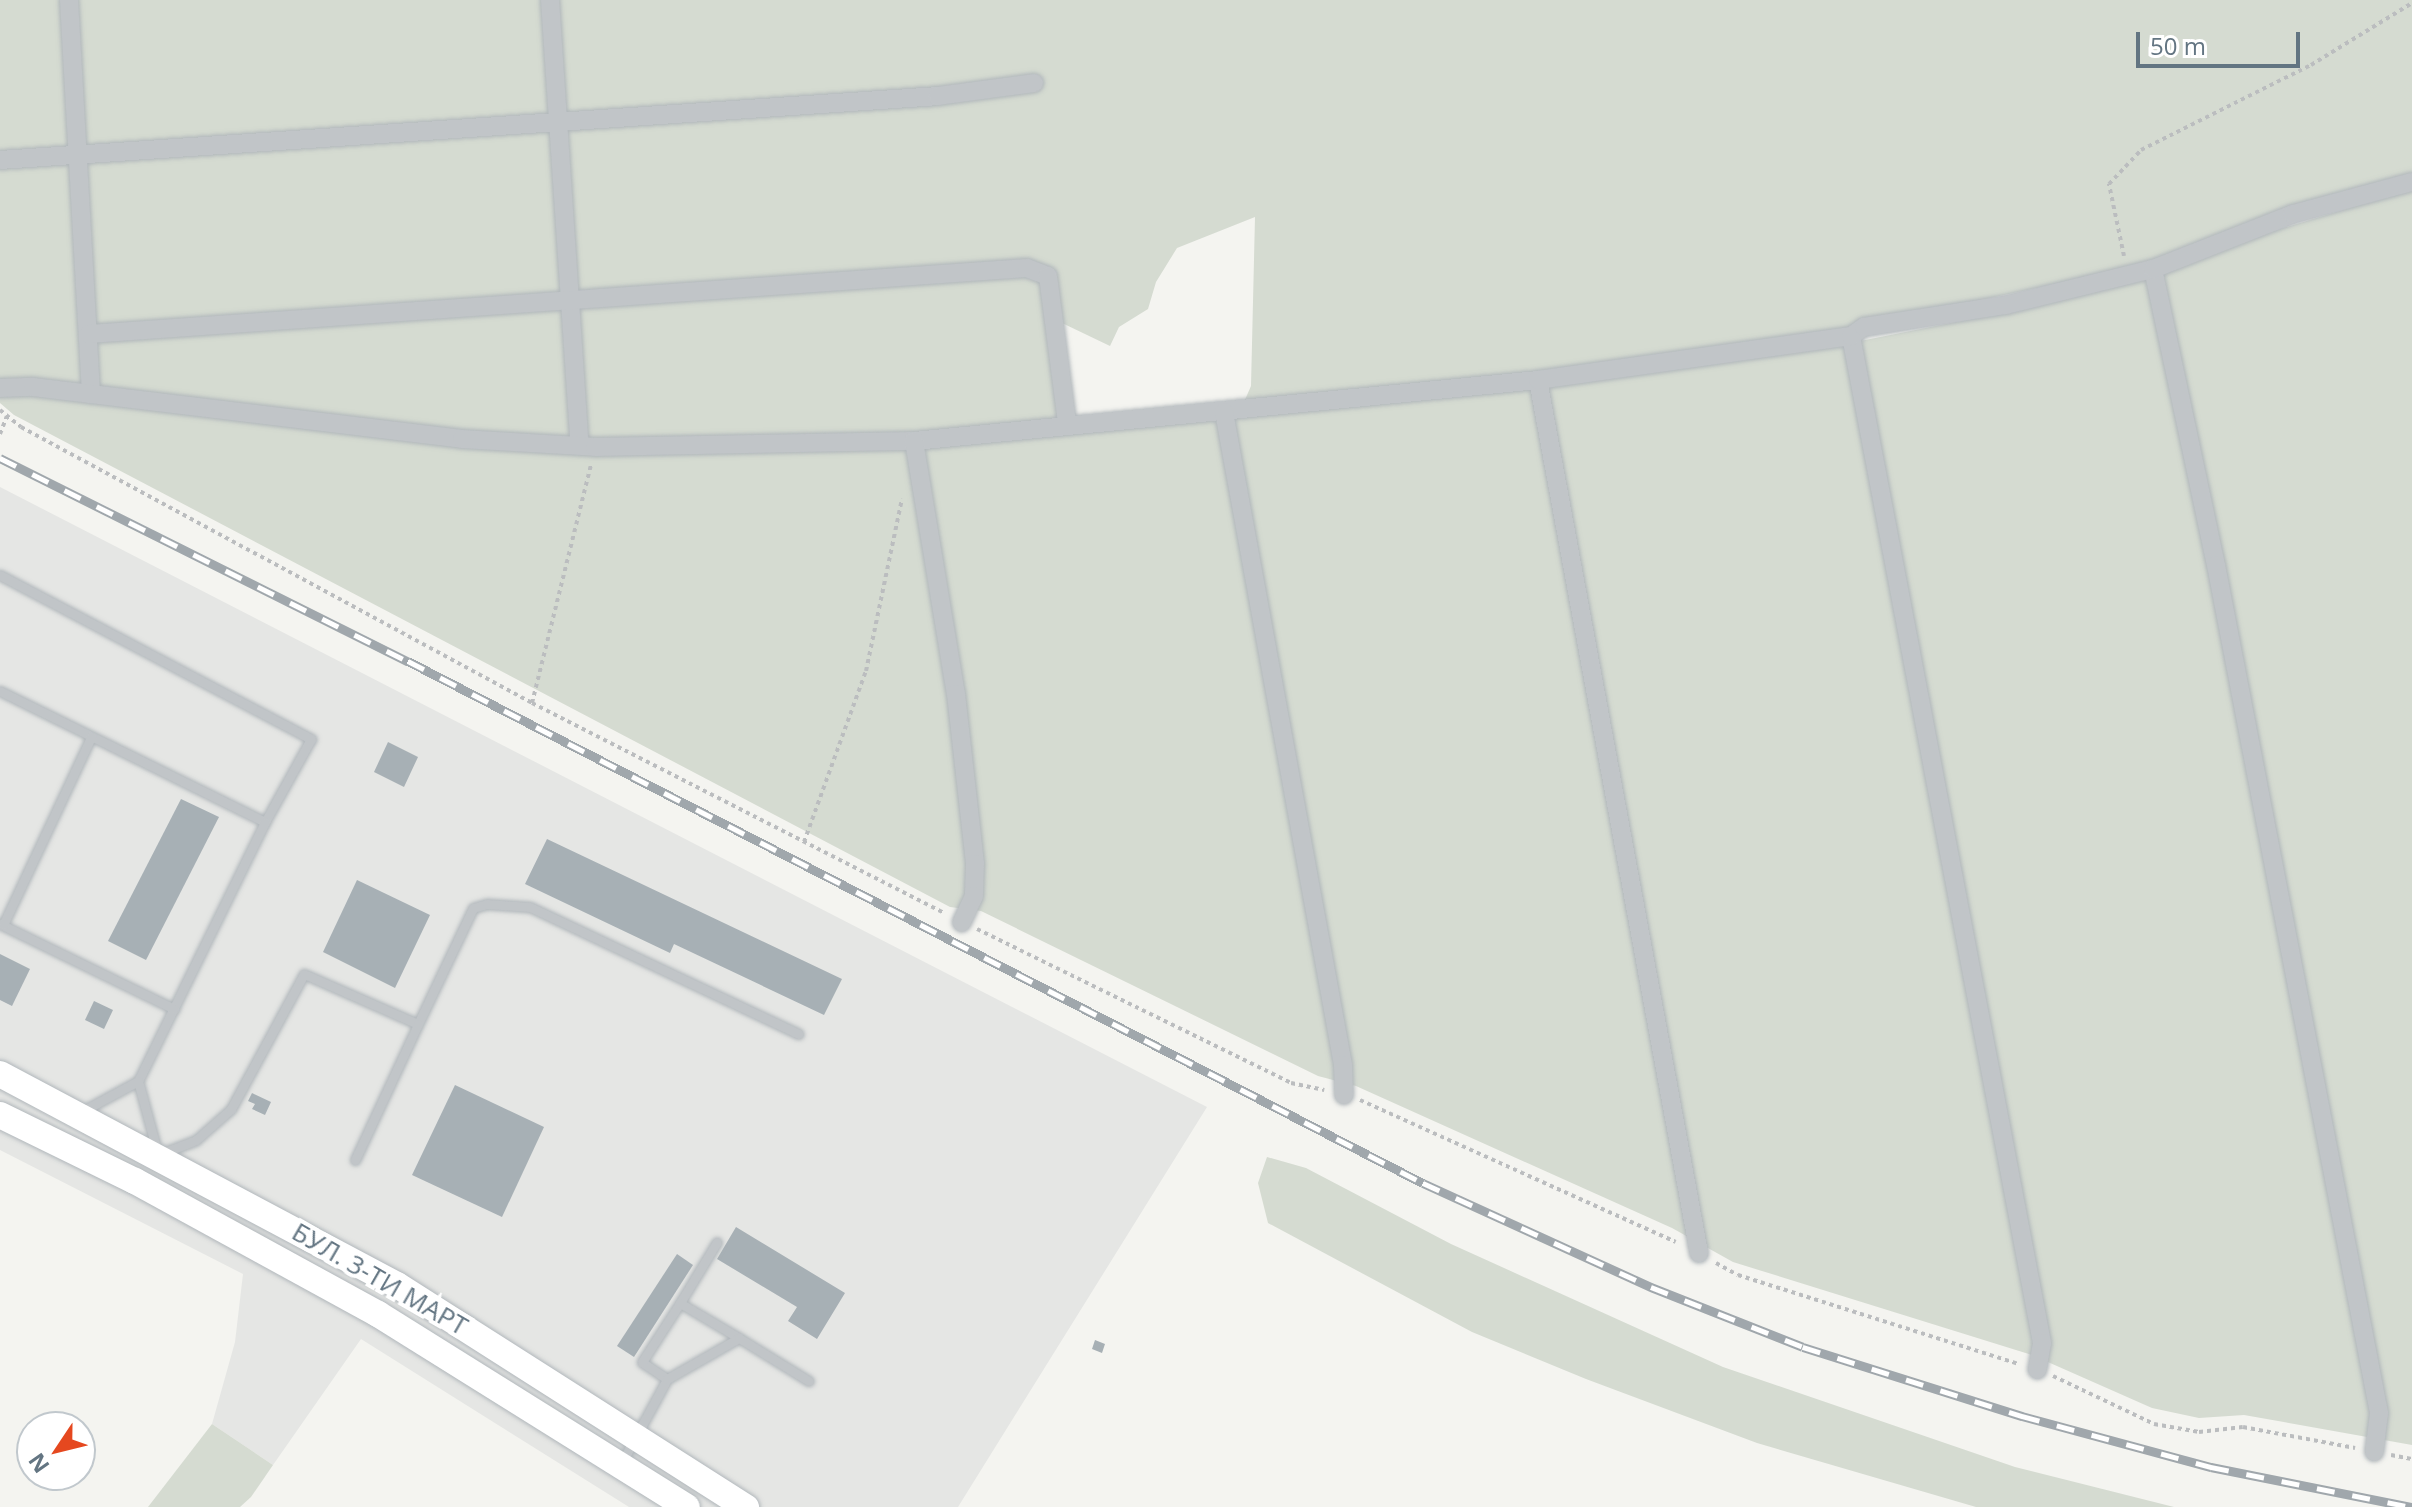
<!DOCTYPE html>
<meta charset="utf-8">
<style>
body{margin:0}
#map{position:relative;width:2412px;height:1507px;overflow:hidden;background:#f4f4f0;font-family:"Open Sans",sans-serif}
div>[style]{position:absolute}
.built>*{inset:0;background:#e5e6e4}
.green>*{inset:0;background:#d5dbd1}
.building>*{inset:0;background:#a7b0b5}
.path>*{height:4px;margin-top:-2px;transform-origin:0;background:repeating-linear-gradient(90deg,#bbbdbf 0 4px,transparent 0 8px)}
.roads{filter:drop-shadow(0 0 2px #b1b7bb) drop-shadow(0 0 2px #b1b7bb)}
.service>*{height:9px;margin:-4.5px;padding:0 4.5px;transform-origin:4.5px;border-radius:4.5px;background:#c1c5c8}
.minor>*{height:18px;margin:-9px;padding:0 9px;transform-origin:9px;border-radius:9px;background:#c1c5c8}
.secondary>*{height:26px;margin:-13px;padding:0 13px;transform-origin:13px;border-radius:13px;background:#fff}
.rail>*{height:9px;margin-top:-4.5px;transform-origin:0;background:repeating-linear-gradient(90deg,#fff 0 18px,#a0a7ac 0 36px);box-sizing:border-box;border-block:2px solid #a0a7ac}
span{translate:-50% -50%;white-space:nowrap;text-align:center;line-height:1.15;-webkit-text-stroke:8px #fff;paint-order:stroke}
.street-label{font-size:26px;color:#637582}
.north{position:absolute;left:16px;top:1411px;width:80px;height:80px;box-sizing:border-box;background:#fff;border:2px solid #c1c8cd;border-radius:50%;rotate:235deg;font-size:22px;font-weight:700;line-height:32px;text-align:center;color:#637582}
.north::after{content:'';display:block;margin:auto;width:28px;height:36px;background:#e5481f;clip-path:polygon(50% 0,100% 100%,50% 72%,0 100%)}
.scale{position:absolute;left:2136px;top:32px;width:164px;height:36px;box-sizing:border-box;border:4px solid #637582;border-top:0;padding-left:10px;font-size:24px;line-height:28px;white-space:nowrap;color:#637582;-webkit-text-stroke:6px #fff;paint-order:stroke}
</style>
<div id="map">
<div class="built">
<i style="clip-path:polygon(0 487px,1207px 1107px,958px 1507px,629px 1507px,361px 1339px,273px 1465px,212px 1424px,235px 1342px,243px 1274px,0 1150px)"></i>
</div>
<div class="green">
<i style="clip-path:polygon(evenodd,0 0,2412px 0,2412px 175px,2156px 262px,1852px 328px,1559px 369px,1244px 402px,1845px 344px,2006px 312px,2412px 189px,2412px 1445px,2244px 1415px,2199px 1418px,2152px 1408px,2032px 1355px,1733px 1262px,1672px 1228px,1356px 1086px,1318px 1076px,981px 911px,950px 907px,14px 415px,0 403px,0 0,1255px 217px,1251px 386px,1244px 402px,1075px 418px,1062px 323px,1110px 346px,1119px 327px,1148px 309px,1156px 282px,1177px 248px,1255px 217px)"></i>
<i style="clip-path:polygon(1267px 1157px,1306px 1168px,1451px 1244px,1723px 1367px,2015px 1467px,2174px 1507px,1976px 1507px,1757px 1443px,1586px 1379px,1472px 1332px,1268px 1223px,1258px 1183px)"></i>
<i style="clip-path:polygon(212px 1424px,273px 1465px,251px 1497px,240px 1507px,148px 1507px)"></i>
</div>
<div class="building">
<i style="clip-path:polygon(388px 742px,418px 757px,404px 787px,374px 772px)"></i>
<i style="clip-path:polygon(181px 799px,219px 817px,146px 960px,108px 941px)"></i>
<i style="clip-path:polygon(547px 839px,842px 979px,824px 1015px,674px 944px,670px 953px,525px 884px)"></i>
<i style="clip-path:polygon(357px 880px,430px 915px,395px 988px,323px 952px)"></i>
<i style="clip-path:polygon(0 954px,30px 969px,12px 1006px,0 1000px)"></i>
<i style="clip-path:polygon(94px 1001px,113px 1010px,104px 1029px,85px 1020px)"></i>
<i style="clip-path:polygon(455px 1085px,544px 1127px,502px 1217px,412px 1175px)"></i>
<i style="clip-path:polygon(252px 1093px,271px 1102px,265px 1115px,252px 1109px,255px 1104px,248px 1101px)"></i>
<i style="clip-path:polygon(736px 1227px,845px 1293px,817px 1339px,788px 1321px,797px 1307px,717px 1259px)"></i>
<i style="clip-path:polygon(677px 1254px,693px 1265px,634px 1357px,617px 1346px)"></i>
<i style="clip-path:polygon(1095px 1340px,1105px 1344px,1102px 1353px,1092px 1349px)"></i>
</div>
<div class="path">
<i style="left:2124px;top:256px;width:74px;rotate:-101.8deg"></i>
<i style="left:2109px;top:184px;width:47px;rotate:-46.7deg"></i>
<i style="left:2141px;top:150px;width:190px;rotate:-26.6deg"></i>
<i style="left:2311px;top:65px;width:119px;rotate:-31.5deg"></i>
<i style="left:0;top:410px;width:27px;rotate:39deg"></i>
<i style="left:21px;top:427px;width:581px;rotate:28.37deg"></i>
<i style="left:532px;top:703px;width:462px;rotate:27deg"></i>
<i style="left:0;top:434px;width:19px;rotate:-69deg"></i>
<i style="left:532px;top:703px;width:246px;rotate:-76.1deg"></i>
<i style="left:804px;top:842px;width:182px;rotate:-70.1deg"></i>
<i style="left:866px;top:671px;width:176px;rotate:-78.2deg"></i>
<i style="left:977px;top:929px;width:350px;rotate:26.1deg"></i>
<i style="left:1291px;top:1083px;width:34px;rotate:12deg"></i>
<i style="left:1360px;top:1100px;width:346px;rotate:24.2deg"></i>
<i style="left:1716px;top:1263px;width:25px;rotate:29deg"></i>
<i style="left:1738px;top:1275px;width:294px;rotate:17.6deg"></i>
<i style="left:2053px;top:1376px;width:112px;rotate:25.4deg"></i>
<i style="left:2154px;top:1424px;width:46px;rotate:10.1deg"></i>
<i style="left:2199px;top:1432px;width:44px;rotate:-6.5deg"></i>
<i style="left:2243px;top:1427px;width:114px;rotate:10.6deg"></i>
<i style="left:2391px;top:1455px;width:21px;rotate:11deg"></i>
</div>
<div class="roads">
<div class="service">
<i style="left:0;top:575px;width:352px;rotate:27.8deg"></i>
<i style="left:311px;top:739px;width:95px;rotate:119deg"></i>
<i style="left:0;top:691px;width:296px;rotate:26.3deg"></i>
<i style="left:265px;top:822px;width:288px;rotate:116.1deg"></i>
<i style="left:138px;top:1081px;width:65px;rotate:151.5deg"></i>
<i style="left:0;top:924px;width:194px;rotate:26deg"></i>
<i style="left:3px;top:925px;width:208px;rotate:-64.9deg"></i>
<i style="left:138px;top:1081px;width:73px;rotate:74.8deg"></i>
<i style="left:160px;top:1154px;width:39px;rotate:-21deg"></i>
<i style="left:196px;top:1140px;width:47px;rotate:-41.5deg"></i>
<i style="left:231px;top:1109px;width:153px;rotate:-61.6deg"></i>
<i style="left:304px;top:974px;width:124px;rotate:23.7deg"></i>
<i style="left:418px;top:1024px;width:128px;rotate:-64.6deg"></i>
<i style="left:473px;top:908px;width:15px;rotate:-16deg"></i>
<i style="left:487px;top:904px;width:43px;rotate:4deg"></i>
<i style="left:530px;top:907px;width:297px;rotate:25.3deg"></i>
<i style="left:355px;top:1160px;width:150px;rotate:-65.1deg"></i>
<i style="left:680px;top:1303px;width:71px;rotate:-58.8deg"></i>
<i style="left:667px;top:1379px;width:30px;rotate:-146deg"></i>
<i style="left:642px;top:1362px;width:70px;rotate:-57.2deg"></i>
<i style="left:680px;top:1303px;width:69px;rotate:30.7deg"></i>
<i style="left:622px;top:1462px;width:94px;rotate:-61.5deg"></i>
<i style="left:667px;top:1379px;width:83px;rotate:-29.7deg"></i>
<i style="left:739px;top:1338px;width:82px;rotate:31.6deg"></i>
</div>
<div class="minor">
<i style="left:69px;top:0;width:395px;rotate:86.8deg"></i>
<i style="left:550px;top:0;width:447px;rotate:86.2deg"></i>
<i style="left:0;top:160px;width:940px;rotate:-3.9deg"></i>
<i style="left:938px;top:96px;width:97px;rotate:-7.7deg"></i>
<i style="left:2153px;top:269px;width:303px;rotate:78deg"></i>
<i style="left:2216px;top:565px;width:864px;rotate:79.12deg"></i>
<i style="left:2379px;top:1413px;width:39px;rotate:97deg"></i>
<i style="left:89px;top:334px;width:940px;rotate:-4.02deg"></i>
<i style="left:1027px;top:268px;width:22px;rotate:21deg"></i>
<i style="left:1048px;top:276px;width:148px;rotate:82.6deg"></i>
<i style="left:1851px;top:336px;width:1025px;rotate:79.26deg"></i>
<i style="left:2042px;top:1343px;width:27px;rotate:100deg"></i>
<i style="left:1538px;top:380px;width:888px;rotate:79.55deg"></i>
<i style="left:0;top:388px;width:33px;rotate:-2deg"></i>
<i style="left:33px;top:387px;width:432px;rotate:6.9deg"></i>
<i style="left:462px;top:439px;width:133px;rotate:3.4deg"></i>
<i style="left:595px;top:447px;width:319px;rotate:-1.1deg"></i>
<i style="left:914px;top:441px;width:627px;rotate:-5.58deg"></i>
<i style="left:1538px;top:380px;width:316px;rotate:-8deg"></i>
<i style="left:1851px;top:336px;width:16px;rotate:-35deg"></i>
<i style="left:1864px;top:327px;width:144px;rotate:-8.8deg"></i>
<i style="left:2006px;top:305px;width:151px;rotate:-13.8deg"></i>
<i style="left:2153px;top:269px;width:150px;rotate:-21.4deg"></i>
<i style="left:2293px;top:214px;width:123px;rotate:-15.1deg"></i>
<i style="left:1224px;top:412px;width:664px;rotate:79.67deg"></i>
<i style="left:1343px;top:1065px;width:30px;rotate:88deg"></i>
<i style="left:914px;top:441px;width:256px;rotate:80.6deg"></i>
<i style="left:956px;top:694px;width:171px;rotate:83.6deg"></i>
<i style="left:975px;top:864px;width:32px;rotate:92deg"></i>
<i style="left:974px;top:896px;width:29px;rotate:115deg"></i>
</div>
<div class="secondary">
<i style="left:0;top:1074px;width:450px;rotate:28deg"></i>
<i style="left:397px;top:1285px;width:414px;rotate:32.5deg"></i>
<i style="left:0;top:1115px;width:150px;rotate:26.1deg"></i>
<i style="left:135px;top:1181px;width:277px;rotate:28.7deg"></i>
<i style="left:378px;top:1314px;width:364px;rotate:32deg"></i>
</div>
</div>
<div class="rail">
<i style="left:0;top:458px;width:456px;rotate:26.5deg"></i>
<i style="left:408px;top:661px;width:1141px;rotate:27.22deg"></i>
<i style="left:1423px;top:1183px;width:251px;rotate:24.5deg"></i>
<i style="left:1651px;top:1287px;width:163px;rotate:21.5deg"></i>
<i style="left:1803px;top:1347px;width:230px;rotate:17.5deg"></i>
<i style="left:2022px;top:1416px;width:196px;rotate:15.1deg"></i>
<i style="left:2211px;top:1467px;width:205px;rotate:11.3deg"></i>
</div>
<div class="street-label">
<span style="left:380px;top:1279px;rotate:30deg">БУЛ. 3-ТИ МАРТ</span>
</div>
<div class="north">N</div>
<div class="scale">50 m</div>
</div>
